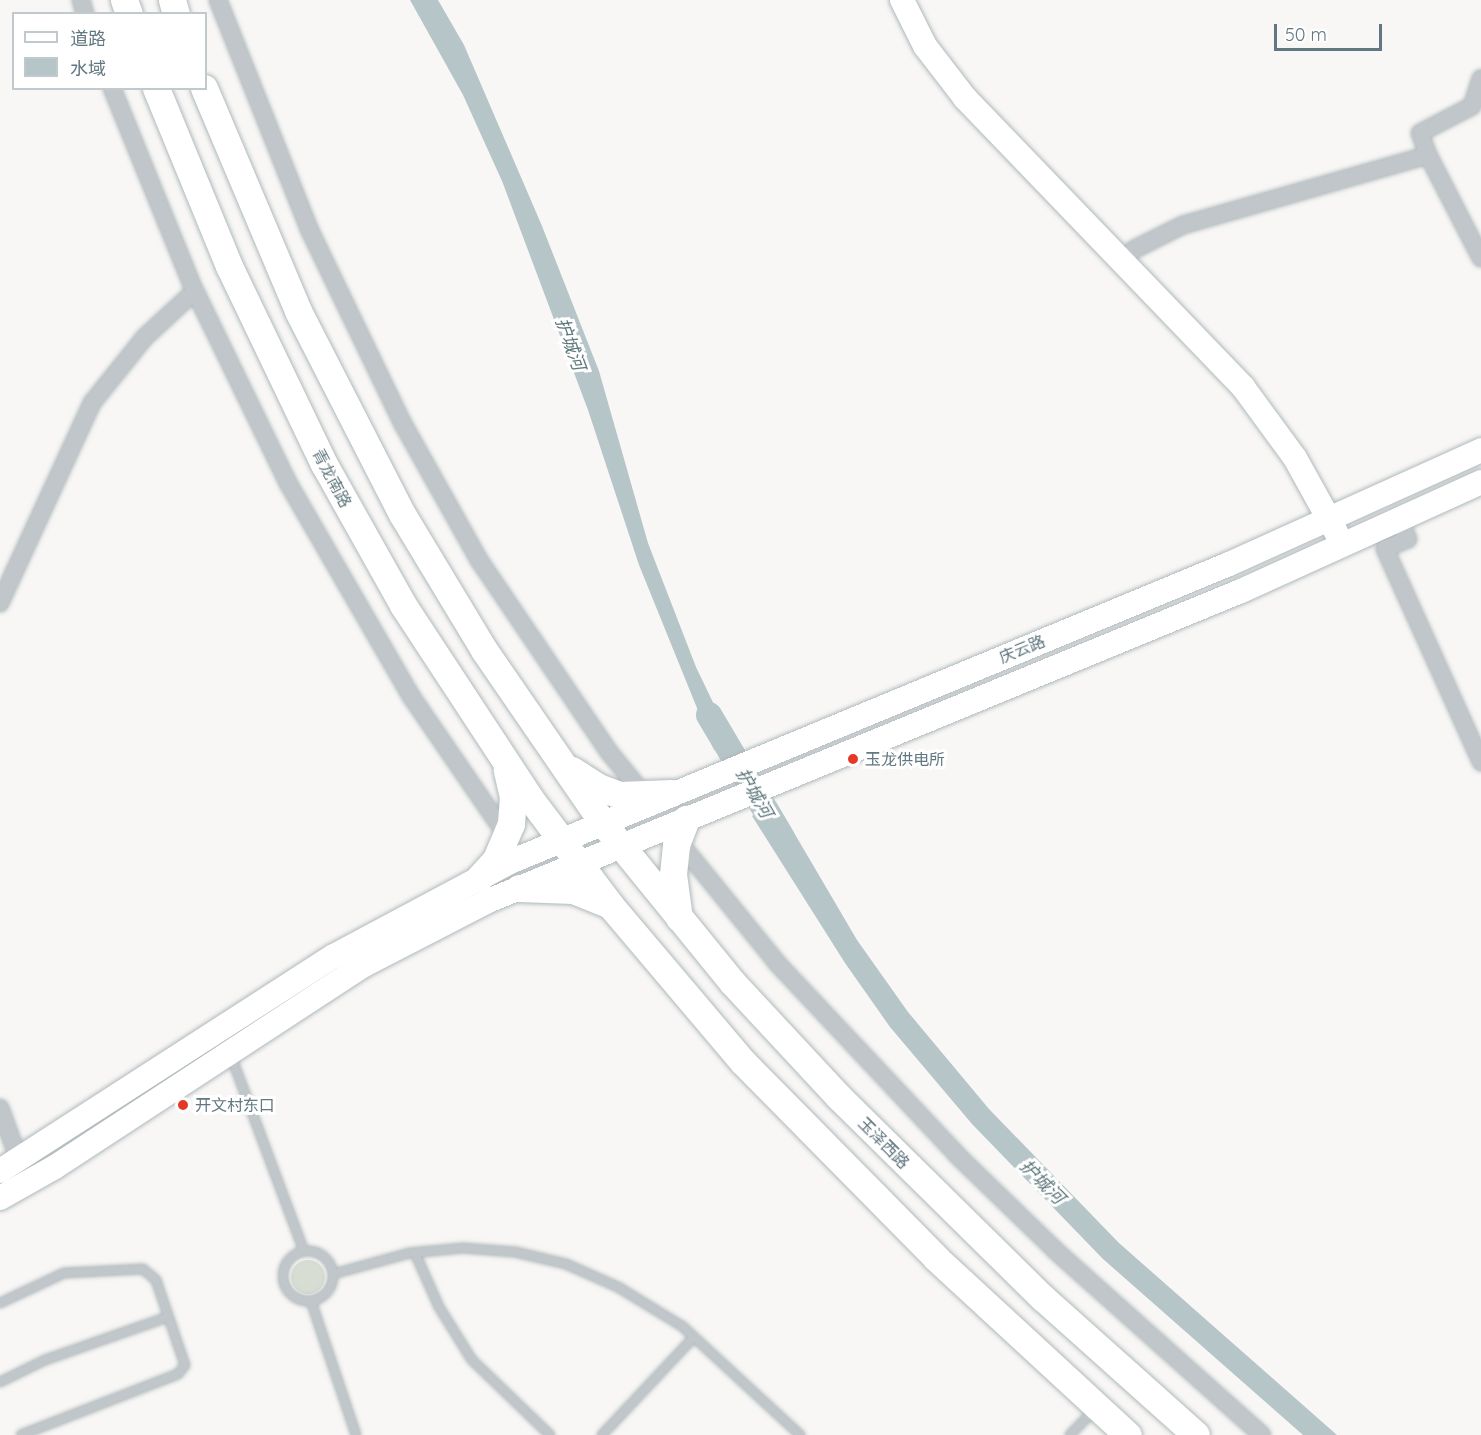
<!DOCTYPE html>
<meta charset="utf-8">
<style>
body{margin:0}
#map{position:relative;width:1481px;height:1435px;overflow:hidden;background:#f8f7f5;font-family:Quicksand,"Noto Sans SC",sans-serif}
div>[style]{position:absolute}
.green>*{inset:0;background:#d8ddd4}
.round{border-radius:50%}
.water>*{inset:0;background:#b6c6c8}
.river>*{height:26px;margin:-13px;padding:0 13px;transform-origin:13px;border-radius:13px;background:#b6c6c8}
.roads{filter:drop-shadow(0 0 2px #b0b9bc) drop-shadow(0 0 2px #b0b9bc)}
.lane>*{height:8px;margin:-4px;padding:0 4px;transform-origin:4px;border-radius:4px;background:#c0c6c9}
.lane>.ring{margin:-4px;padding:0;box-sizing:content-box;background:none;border:8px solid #c0c6c9;border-radius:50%}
.street>*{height:16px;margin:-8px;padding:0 8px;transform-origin:8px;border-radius:8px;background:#c0c6c9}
.secondary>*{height:24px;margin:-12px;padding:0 12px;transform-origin:12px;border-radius:12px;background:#fff}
.primary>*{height:27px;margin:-13.5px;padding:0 13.5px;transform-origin:13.5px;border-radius:13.5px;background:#fff}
.dots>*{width:16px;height:16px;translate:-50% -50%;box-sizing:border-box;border:3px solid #fff;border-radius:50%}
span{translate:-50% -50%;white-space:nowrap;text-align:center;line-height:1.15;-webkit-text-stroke:6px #fff;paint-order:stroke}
.street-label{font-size:16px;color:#627880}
.poi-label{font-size:16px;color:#627880}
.left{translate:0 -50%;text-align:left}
.water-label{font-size:18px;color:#5d777b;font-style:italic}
.legend{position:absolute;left:12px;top:12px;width:195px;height:78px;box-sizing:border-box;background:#fff;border:2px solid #c0c9cc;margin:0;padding:8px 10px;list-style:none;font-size:18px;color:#627880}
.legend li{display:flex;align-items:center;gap:12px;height:30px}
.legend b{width:30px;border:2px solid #c0c9cc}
.scale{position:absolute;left:1274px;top:24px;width:108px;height:27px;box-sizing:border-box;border:3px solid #627880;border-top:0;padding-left:8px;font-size:18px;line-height:21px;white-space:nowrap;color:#627880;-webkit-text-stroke:4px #fff;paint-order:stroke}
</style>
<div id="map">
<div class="green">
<i class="round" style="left:291px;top:1260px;width:34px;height:34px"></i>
</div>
<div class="water">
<i style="clip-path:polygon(410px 0,438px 0,464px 45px,542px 226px,599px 371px,648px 543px,696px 667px,732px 742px,714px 750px,639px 565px,588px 410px,502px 181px,463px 95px)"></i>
<i style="clip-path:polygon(776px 802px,857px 940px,908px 1012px,989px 1109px,1119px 1243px,1337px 1435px,1303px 1435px,1103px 1259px,972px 1124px,890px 1027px,845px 963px,752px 816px)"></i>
</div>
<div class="river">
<i style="left:709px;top:715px;width:143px;rotate:59.3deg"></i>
</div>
<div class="roads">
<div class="lane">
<i style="left:231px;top:1056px;width:208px;rotate:69.5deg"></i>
<i class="ring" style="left:283px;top:1251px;width:42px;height:42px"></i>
<i style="left:415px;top:1253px;width:59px;rotate:66deg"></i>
<i style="left:439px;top:1307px;width:62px;rotate:58.1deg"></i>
<i style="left:472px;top:1360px;width:108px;rotate:43.9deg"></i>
<i style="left:333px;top:1274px;width:80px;rotate:-15.3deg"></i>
<i style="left:410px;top:1253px;width:53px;rotate:-5.4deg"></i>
<i style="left:463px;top:1248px;width:52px;rotate:4.4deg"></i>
<i style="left:515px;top:1252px;width:52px;rotate:13.2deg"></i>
<i style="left:566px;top:1264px;width:57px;rotate:23.9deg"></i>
<i style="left:618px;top:1287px;width:75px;rotate:31.4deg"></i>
<i style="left:682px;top:1326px;width:161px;rotate:42.7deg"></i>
<i style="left:311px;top:1301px;width:141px;rotate:71.4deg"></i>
<i style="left:0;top:1303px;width:71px;rotate:-25.1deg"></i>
<i style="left:64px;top:1273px;width:79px;rotate:-2.9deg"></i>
<i style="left:143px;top:1269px;width:17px;rotate:40deg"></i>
<i style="left:156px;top:1280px;width:90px;rotate:71.2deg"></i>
<i style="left:185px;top:1365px;width:11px;rotate:128deg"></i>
<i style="left:178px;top:1374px;width:168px;rotate:158.8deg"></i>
<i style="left:0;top:1382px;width:50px;rotate:-26.1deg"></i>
<i style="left:45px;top:1360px;width:130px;rotate:-19.3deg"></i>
<i style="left:602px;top:1435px;width:134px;rotate:-46.8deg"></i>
<i style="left:1070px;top:1435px;width:35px;rotate:-46deg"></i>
</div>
<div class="street">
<i style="left:81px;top:0;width:15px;rotate:74deg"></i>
<i style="left:218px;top:0;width:249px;rotate:68.3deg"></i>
<i style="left:310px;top:231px;width:214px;rotate:64.3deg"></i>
<i style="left:403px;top:424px;width:156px;rotate:60.8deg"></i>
<i style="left:479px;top:560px;width:232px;rotate:55.9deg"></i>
<i style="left:609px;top:752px;width:57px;rotate:50.7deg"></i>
<i style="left:112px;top:88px;width:210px;rotate:67.9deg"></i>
<i style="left:191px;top:283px;width:222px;rotate:64.1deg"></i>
<i style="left:288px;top:483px;width:246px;rotate:60deg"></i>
<i style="left:411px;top:696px;width:170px;rotate:55.6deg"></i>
<i style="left:1428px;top:155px;width:23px;rotate:-110deg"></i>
<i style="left:1420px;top:133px;width:59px;rotate:-27.4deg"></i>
<i style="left:1472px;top:106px;width:29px;rotate:-72deg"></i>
<i style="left:1133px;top:250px;width:56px;rotate:-26.6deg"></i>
<i style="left:1183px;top:225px;width:255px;rotate:-15.9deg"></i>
<i style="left:1428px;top:155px;width:116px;rotate:62.8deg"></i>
<i style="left:1399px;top:519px;width:22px;rotate:66deg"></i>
<i style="left:1408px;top:539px;width:25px;rotate:157deg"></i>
<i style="left:1385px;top:549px;width:234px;rotate:65.7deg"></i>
<i style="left:0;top:603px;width:220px;rotate:-65.3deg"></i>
<i style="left:92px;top:403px;width:83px;rotate:-51.3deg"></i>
<i style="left:144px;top:338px;width:69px;rotate:-42.7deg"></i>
<i style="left:678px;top:841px;width:157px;rotate:50.9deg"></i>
<i style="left:777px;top:963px;width:263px;rotate:46.8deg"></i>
<i style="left:957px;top:1155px;width:138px;rotate:44.1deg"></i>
<i style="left:1056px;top:1251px;width:276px;rotate:41.8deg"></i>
<i style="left:0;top:1108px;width:55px;rotate:69.9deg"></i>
</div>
<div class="secondary">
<i style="left:902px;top:0;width:51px;rotate:63.4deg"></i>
<i style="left:925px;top:46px;width:66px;rotate:52.4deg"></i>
<i style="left:965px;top:98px;width:401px;rotate:46.1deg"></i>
<i style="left:1243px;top:387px;width:88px;rotate:53.8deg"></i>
<i style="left:1295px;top:458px;width:85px;rotate:61deg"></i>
<i style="left:0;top:1171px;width:397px;rotate:-32.8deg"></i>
<i style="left:334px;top:956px;width:200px;rotate:-28.1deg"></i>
<i style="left:510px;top:862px;width:778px;rotate:-22.51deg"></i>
<i style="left:1229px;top:564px;width:277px;rotate:-24.3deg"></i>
<i style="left:0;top:1198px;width:63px;rotate:-29.4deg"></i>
<i style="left:55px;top:1167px;width:369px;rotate:-33.2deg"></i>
<i style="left:364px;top:965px;width:140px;rotate:-27.3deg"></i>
<i style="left:488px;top:901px;width:814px;rotate:-22.38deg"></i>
<i style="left:1241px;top:591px;width:264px;rotate:-24.4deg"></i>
</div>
<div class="primary">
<i style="left:124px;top:0;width:15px;rotate:70deg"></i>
<i style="left:172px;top:0;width:15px;rotate:74deg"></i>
<i style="left:156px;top:88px;width:192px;rotate:67.7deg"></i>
<i style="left:229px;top:266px;width:220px;rotate:64.4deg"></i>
<i style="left:324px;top:464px;width:162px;rotate:60.7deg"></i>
<i style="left:403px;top:605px;width:230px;rotate:56.7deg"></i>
<i style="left:529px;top:797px;width:136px;rotate:53deg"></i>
<i style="left:611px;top:906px;width:204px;rotate:49.8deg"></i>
<i style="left:743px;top:1062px;width:275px;rotate:45.4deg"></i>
<i style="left:936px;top:1258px;width:261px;rotate:42.7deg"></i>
<i style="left:204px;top:88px;width:242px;rotate:67.1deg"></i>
<i style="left:298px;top:311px;width:228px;rotate:62.9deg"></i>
<i style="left:402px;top:514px;width:159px;rotate:58.9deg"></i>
<i style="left:484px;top:650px;width:209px;rotate:55.5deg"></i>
<i style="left:602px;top:822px;width:206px;rotate:50.9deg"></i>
<i style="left:732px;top:982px;width:157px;rotate:47.1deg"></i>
<i style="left:839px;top:1097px;width:286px;rotate:44.6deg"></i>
<i style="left:1043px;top:1298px;width:205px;rotate:41.8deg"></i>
<i style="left:572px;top:770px;width:31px;rotate:33deg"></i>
<i style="left:598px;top:787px;width:23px;rotate:20deg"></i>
<i style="left:620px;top:795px;width:51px;rotate:-2.2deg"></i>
<i style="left:479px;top:878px;width:25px;rotate:-48deg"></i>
<i style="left:496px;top:859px;width:38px;rotate:-67deg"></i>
<i style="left:511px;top:824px;width:27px;rotate:-86deg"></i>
<i style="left:513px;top:797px;width:28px;rotate:-103deg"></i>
<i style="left:519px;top:888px;width:54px;rotate:2.1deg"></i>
<i style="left:573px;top:890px;width:40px;rotate:22deg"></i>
<i style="left:679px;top:918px;width:44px;rotate:-97.8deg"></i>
<i style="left:673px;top:874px;width:29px;rotate:-84deg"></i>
<i style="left:676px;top:845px;width:28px;rotate:-69deg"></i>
</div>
</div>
<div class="dots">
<i style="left:853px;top:759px;background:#e63827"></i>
<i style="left:183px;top:1105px;background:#e63827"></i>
</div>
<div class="street-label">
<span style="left:332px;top:478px;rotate:62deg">青龙南路</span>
<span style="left:1022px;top:649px;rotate:-22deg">庆云路</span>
<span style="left:884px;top:1143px;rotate:45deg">玉泽西路</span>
</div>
<div class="poi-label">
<span class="left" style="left:865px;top:759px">玉龙供电所</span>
<span class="left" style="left:195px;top:1105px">开文村东口</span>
</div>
<div class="water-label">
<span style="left:570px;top:344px;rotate:70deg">护城河</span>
<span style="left:754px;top:793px;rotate:60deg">护城河</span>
<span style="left:1042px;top:1182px;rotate:45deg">护城河</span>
</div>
<ul class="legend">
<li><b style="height:8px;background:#fff"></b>道路</li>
<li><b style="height:16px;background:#b6c6c8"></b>水域</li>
</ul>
<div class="scale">50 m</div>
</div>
